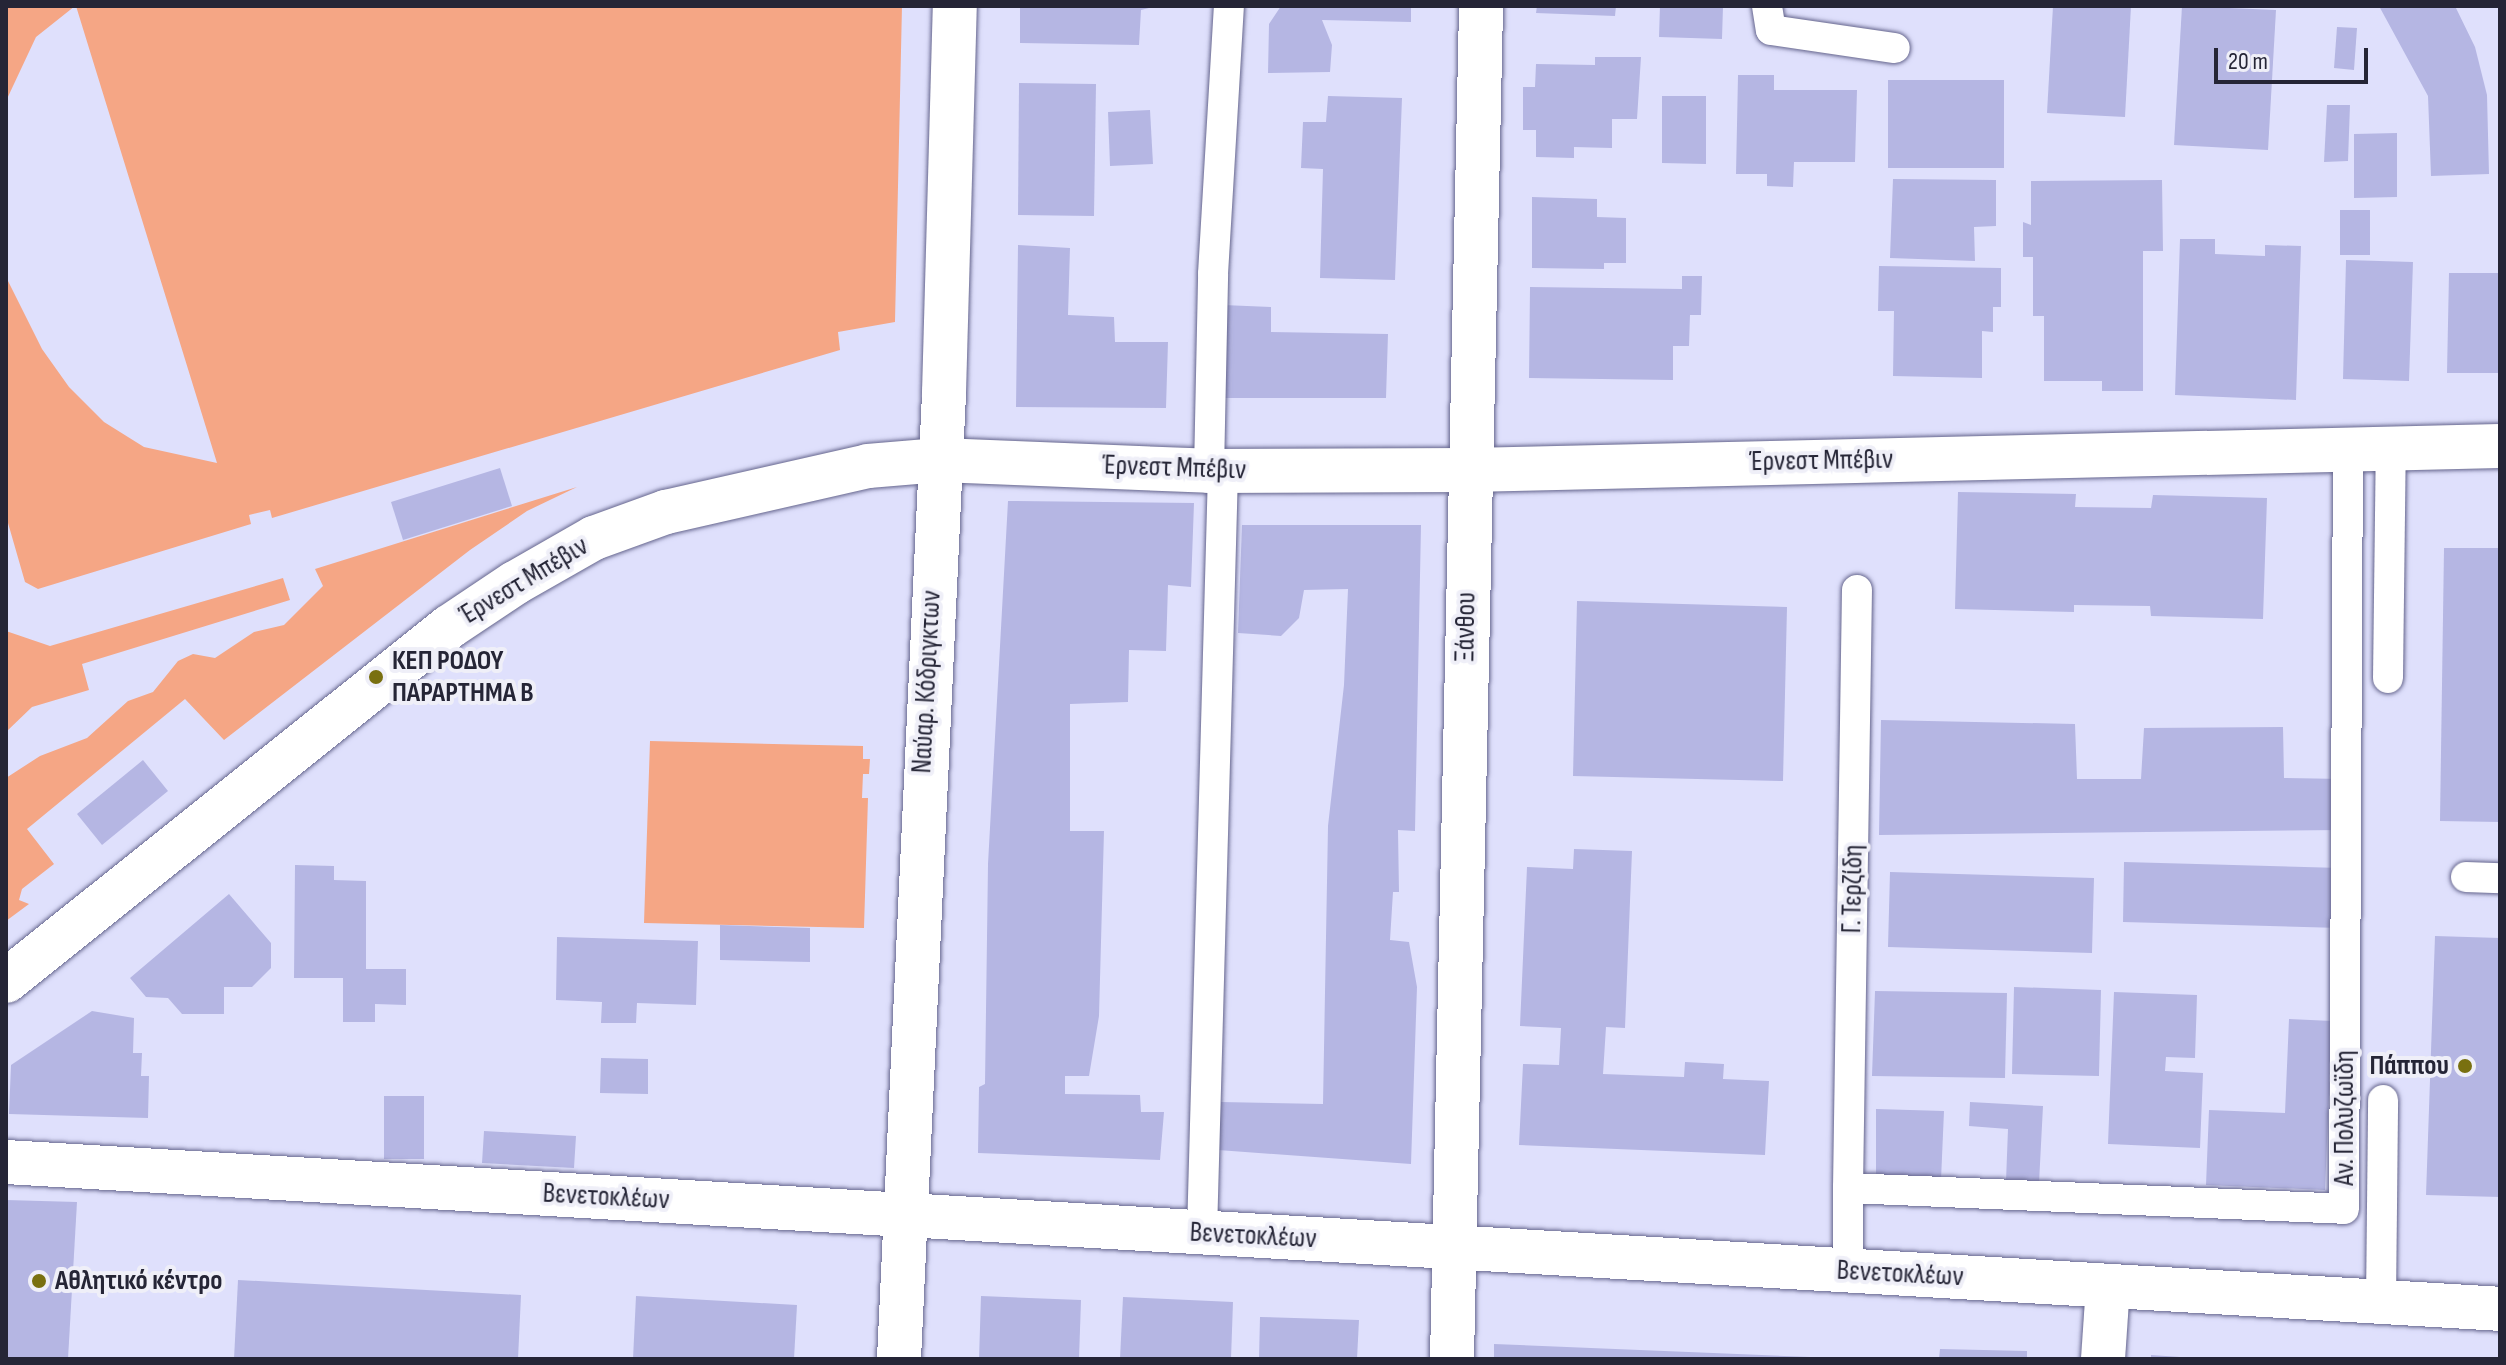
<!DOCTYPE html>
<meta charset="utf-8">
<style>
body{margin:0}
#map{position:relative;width:2506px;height:1365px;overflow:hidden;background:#dfe0fc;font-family:"Sofia Sans Condensed",sans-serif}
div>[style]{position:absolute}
.green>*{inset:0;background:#f5a685}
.building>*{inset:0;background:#b5b6e3}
.roads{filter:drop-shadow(0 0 2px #65658d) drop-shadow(0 0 2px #65658d)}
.service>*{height:30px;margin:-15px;padding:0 15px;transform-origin:15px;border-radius:15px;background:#fff}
.minor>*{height:44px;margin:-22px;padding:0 22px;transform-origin:22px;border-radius:22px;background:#fff}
.tertiary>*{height:44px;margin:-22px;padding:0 22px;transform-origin:22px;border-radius:22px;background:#fff}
.dots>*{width:22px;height:22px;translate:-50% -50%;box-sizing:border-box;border:4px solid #efeff8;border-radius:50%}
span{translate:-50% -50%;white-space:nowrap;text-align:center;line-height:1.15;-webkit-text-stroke:8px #efeff8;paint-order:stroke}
.street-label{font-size:28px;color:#252536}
.poi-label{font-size:28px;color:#252536;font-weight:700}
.left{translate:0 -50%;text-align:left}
.right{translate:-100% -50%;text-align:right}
.frame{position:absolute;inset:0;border:8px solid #252536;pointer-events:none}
.scale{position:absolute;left:2214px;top:48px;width:154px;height:36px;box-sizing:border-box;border:4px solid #252536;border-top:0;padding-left:10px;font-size:24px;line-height:28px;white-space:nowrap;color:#252536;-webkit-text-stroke:6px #efeff8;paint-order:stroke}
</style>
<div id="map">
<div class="green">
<i style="clip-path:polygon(6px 6px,75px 6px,36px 37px,6px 101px)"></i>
<i style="clip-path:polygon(76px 6px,902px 6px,895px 322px,838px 332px,840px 350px,272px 518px,270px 510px,249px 515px,251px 524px,38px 589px,25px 582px,6px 516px,6px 277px,42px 349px,69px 387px,104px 422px,144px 447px,217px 463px)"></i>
<i style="clip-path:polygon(577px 487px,527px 511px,470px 550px,224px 740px,185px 699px,27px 829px,54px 864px,22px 889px,19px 900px,29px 904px,6px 921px,6px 778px,40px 756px,87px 738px,128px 701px,153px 692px,178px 661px,193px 654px,215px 658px,254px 632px,284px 625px,323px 586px,315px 569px)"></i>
<i style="clip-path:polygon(283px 578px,290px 600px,82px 664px,89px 690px,32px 707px,6px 732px,6px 631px,50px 646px)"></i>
<i style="clip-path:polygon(650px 741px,863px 746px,863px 759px,870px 759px,869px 774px,863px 774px,862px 798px,868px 798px,864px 928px,644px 923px)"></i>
</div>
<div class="building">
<i style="clip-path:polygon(1020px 6px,1157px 6px,1141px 10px,1139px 45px,1020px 43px)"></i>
<i style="clip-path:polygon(1281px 6px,1411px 6px,1411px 22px,1322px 20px,1332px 45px,1330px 72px,1268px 73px,1269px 24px)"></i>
<i style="clip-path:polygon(1537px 6px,1616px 6px,1615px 16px,1536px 13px)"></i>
<i style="clip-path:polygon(1660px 6px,1723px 6px,1722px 39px,1659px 37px)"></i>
<i style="clip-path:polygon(2053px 6px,2131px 6px,2125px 117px,2047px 113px)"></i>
<i style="clip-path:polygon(2182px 6px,2276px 10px,2268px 150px,2174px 145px)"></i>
<i style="clip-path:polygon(2379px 6px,2455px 6px,2475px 47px,2487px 95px,2489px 174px,2431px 176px,2428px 96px)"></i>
<i style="clip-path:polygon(2337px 27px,2357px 28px,2354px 70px,2334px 68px)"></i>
<i style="clip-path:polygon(1595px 57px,1641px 57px,1637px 119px,1612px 119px,1612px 148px,1574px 147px,1574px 158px,1536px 157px,1536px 130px,1523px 130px,1523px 87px,1535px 87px,1536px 64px,1595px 65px)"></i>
<i style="clip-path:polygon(1738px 75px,1774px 75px,1774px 90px,1857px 90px,1855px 162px,1794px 162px,1793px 187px,1767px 186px,1767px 174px,1736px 174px)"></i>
<i style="clip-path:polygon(1888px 80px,2004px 80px,2004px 168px,1888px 168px)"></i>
<i style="clip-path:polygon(1019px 83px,1096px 84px,1094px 216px,1018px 215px)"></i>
<i style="clip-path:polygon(1328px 96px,1402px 98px,1395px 280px,1320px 278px,1323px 169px,1301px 168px,1303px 122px,1326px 122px)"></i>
<i style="clip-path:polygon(1662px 96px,1706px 96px,1706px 164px,1662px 163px)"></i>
<i style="clip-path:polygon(2327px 105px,2350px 105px,2348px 161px,2324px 162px)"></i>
<i style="clip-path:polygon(1150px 110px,1153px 164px,1110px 166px,1108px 112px)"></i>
<i style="clip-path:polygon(2397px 133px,2397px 197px,2354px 198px,2354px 134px)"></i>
<i style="clip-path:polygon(1893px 179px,1996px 180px,1996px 226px,1974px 227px,1975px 261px,1890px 258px)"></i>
<i style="clip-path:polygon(2162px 180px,2163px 251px,2143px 251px,2143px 391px,2102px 391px,2102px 381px,2044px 381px,2044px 316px,2033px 316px,2033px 257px,2023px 257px,2023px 222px,2031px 225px,2031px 181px)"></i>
<i style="clip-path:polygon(1532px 197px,1597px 199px,1597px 217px,1626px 218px,1626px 263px,1604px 263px,1604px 269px,1532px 268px)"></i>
<i style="clip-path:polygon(2340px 210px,2370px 210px,2370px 255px,2340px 255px)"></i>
<i style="clip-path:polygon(2180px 239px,2215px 239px,2215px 254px,2265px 256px,2265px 245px,2301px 246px,2296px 400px,2175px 395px)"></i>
<i style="clip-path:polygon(1018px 245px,1070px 248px,1068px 315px,1114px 317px,1115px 342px,1168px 342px,1166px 408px,1016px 407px)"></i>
<i style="clip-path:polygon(2346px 260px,2413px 262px,2409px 381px,2343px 379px)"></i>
<i style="clip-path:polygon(1879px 266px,2001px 268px,2001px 307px,1993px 307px,1993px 332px,1982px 331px,1982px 378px,1893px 376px,1894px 311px,1878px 311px)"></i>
<i style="clip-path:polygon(2449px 273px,2500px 273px,2500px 373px,2447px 373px)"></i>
<i style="clip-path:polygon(1682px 276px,1702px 276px,1701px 315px,1690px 315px,1689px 346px,1673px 346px,1673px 380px,1529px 378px,1530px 287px,1682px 289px)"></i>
<i style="clip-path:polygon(1223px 305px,1271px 307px,1271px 332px,1388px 334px,1386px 398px,1222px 398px)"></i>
<i style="clip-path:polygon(500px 468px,512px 506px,403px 540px,391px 502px)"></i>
<i style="clip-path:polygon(1958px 492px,2076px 494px,2075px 507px,2151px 508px,2153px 495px,2267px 498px,2263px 619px,2151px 616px,2150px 606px,2074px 605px,2074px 612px,1955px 609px)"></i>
<i style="clip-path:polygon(1008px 501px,1194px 503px,1191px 587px,1168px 585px,1166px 651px,1129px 650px,1128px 702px,1070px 704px,1070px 831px,1104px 831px,1099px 1016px,1089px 1076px,1065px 1076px,1065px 1094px,1140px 1095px,1141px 1112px,1164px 1112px,1160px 1160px,978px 1153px,979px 1087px,985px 1084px,988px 864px)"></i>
<i style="clip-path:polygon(1242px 525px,1421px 525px,1415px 831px,1398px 830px,1399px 892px,1393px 892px,1390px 940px,1409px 942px,1417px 987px,1411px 1164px,1218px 1150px,1221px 1102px,1323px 1104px,1328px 826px,1344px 685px,1348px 589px,1304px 590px,1299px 618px,1281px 636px,1238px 633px)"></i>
<i style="clip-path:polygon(2444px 548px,2500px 548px,2500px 822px,2440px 821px)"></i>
<i style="clip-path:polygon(1577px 601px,1787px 607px,1783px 781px,1573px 776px)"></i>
<i style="clip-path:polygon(1881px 720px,2075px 724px,2077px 779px,2141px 779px,2144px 728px,2283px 727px,2284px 778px,2343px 779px,2342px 830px,1879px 835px)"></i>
<i style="clip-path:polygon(143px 760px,168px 791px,102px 845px,77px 814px)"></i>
<i style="clip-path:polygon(1574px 849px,1632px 851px,1625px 1028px,1606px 1027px,1603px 1074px,1684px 1077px,1685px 1062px,1724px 1064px,1723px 1079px,1769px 1081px,1765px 1155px,1519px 1145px,1523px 1064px,1559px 1065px,1561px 1028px,1520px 1026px,1527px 867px,1573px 869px)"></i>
<i style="clip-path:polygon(2124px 862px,2341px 868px,2340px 928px,2123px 922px)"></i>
<i style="clip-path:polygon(295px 865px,334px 866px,334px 880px,366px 881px,366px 969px,406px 969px,406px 1005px,375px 1004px,375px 1022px,343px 1022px,343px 978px,294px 978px)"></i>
<i style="clip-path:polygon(1890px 872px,2094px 878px,2092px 953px,1888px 947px)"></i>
<i style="clip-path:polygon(229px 894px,271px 943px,271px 968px,252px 987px,224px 987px,224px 1014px,182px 1014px,168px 998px,146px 997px,130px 978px)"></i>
<i style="clip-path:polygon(720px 925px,810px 928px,810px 962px,720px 960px)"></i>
<i style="clip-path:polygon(2435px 936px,2500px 938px,2500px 1197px,2426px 1195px)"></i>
<i style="clip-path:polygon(557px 937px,698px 941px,696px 1005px,637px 1003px,636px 1023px,601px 1023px,602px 1002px,556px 1000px)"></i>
<i style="clip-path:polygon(2014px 987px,2101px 990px,2099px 1076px,2012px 1074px)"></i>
<i style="clip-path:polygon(1875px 991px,2007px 993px,2005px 1078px,1872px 1076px)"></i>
<i style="clip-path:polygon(2114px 992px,2197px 995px,2195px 1058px,2166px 1057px,2165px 1071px,2203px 1073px,2200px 1148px,2108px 1144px)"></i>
<i style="clip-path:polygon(92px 1011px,134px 1018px,133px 1053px,142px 1053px,141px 1076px,149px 1076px,148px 1118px,9px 1114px,11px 1065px)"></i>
<i style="clip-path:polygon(2289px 1019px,2332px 1021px,2325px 1190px,2206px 1185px,2209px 1110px,2285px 1113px)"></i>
<i style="clip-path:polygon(601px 1058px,648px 1059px,648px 1094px,600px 1093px)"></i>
<i style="clip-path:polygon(384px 1096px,424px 1096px,424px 1159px,384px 1159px)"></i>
<i style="clip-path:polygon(1970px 1102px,2043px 1106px,2039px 1183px,2006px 1181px,2008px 1129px,1969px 1126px)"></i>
<i style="clip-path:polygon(1876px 1109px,1944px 1111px,1941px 1180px,1876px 1178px)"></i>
<i style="clip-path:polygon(484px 1131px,576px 1136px,574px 1168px,482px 1163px)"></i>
<i style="clip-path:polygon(6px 1200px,77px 1202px,68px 1359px,6px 1359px)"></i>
<i style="clip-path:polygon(238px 1280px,521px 1295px,518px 1359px,234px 1359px)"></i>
<i style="clip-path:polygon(636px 1296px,797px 1305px,794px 1359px,633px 1359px)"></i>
<i style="clip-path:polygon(981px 1296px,1081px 1300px,1079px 1359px,979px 1359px)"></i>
<i style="clip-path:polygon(1123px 1297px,1233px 1302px,1231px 1359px,1120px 1359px)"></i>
<i style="clip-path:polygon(1260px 1317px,1359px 1320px,1357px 1359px,1259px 1359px)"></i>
<i style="clip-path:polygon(1494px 1344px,1810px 1357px,1810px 1359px,1494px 1359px)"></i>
<i style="clip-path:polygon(1940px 1349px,2027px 1351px,2027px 1359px,1939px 1359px)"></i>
<i style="clip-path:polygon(2151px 1355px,2180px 1357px,2180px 1359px,2151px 1359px)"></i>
</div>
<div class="roads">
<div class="service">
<i style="left:1767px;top:6px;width:24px;rotate:81deg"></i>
<i style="left:1771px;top:30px;width:125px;rotate:8.3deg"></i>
<i style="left:1209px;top:471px;width:197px;rotate:-88.8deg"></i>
<i style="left:1213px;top:274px;width:268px;rotate:-86.6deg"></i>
<i style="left:2388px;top:678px;width:231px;rotate:-89.3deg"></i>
<i style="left:2466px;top:877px;width:34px;rotate:2deg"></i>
<i style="left:1848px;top:1188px;width:598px;rotate:-89.14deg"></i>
<i style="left:1202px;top:1233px;width:762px;rotate:-88.42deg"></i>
<i style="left:1848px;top:1271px;width:83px;rotate:-90deg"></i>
<i style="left:1848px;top:1188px;width:496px;rotate:2.4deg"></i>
<i style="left:2344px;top:1209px;width:762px;rotate:-89.7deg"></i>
<i style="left:2381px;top:1302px;width:202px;rotate:-89.4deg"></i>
</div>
<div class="minor">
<i style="left:1452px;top:1359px;width:1353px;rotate:-88.77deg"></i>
<i style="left:2103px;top:1359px;width:73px;rotate:-86.1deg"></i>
</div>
<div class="tertiary">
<i style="left:6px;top:981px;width:567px;rotate:-38.63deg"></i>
<i style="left:449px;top:627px;width:79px;rotate:-33.7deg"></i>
<i style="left:515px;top:583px;width:91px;rotate:-29.7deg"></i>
<i style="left:594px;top:538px;width:77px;rotate:-19.9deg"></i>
<i style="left:666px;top:512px;width:207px;rotate:-12.8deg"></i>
<i style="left:868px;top:466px;width:72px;rotate:-4.8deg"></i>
<i style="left:940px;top:460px;width:269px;rotate:2.3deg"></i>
<i style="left:1209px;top:471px;width:261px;rotate:-0.2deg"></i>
<i style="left:1470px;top:470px;width:1030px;rotate:-1.33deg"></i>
<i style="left:6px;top:1162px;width:2498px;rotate:3.37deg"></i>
<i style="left:899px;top:1359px;width:967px;rotate:-87.33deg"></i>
<i style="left:944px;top:393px;width:387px;rotate:-88.4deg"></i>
</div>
</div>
<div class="dots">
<i style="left:376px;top:677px;background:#797010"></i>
<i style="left:2465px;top:1066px;background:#797010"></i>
<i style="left:39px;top:1281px;background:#797010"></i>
</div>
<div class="street-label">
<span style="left:1821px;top:461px;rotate:-1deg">Έρνεστ Μπέβιν</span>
<span style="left:1174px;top:468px;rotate:2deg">Έρνεστ Μπέβιν</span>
<span style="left:524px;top:581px;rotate:-31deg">Έρνεστ Μπέβιν</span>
<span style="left:1466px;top:627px;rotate:-89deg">Ξάνθου</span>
<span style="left:927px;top:682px;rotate:-87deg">Ναύαρ. Κόδριγκτων</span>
<span style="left:1853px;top:889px;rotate:-89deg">Γ. Τερζίδη</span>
<span style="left:2345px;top:1118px;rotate:-90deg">Αν. Πολυζωϊδη</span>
<span style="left:606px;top:1197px;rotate:3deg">Βενετοκλέων</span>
<span style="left:1253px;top:1236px;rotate:3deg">Βενετοκλέων</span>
<span style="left:1900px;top:1274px;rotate:3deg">Βενετοκλέων</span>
</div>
<div class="poi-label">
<span class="left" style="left:392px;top:677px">ΚΕΠ ΡΟΔΟΥ<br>ΠΑΡΑΡΤΗΜΑ Β</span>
<span class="right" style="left:2449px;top:1066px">Πάππου</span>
<span class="left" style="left:55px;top:1281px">Αθλητικό κέντρο</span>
</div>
<div class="frame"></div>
<div class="scale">20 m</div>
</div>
